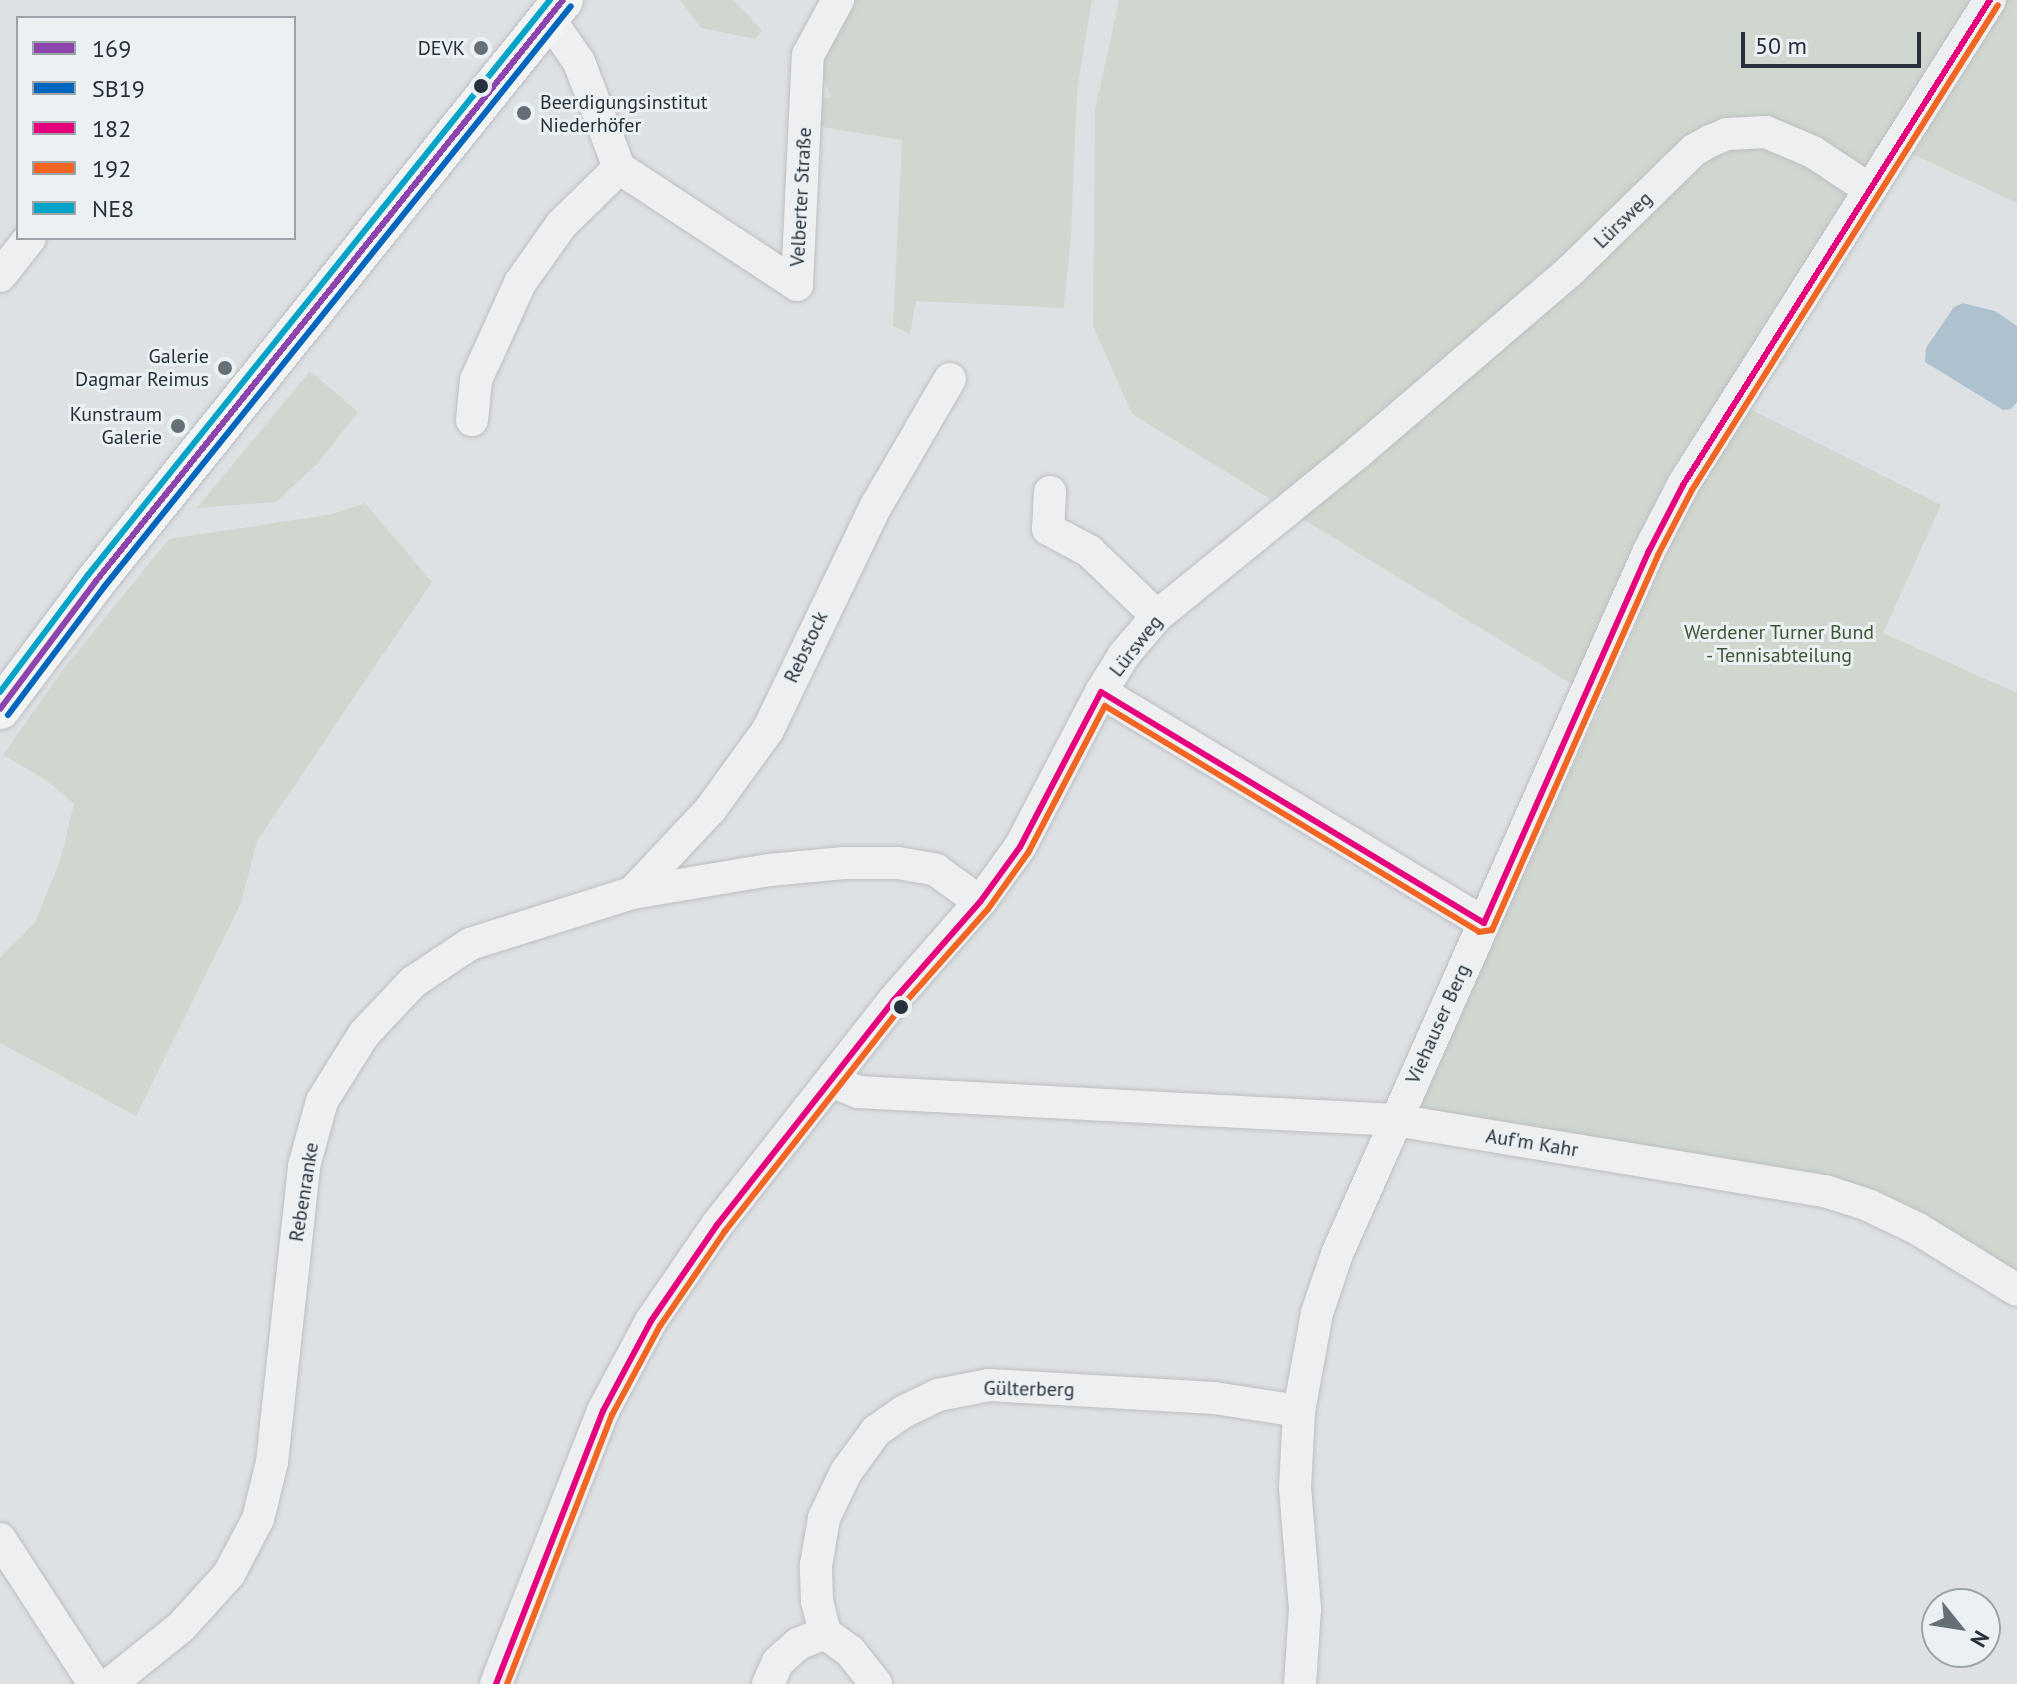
<!DOCTYPE html>
<meta charset="utf-8">
<style>
body{margin:0}
#map{position:relative;width:2017px;height:1684px;overflow:hidden;background:#dee1e4;font-family:"PT Sans",sans-serif}
div>[style]{position:absolute}
.green>*{inset:0;background:#d0d7cf}
.water>*{inset:0;background:#adc2ce}
.roads{filter:drop-shadow(0 0 2px #bcbfc2) drop-shadow(0 0 2px #bcbfc2)}
.minor>*{height:32px;margin:-16px;padding:0 16px;transform-origin:16px;border-radius:16px;background:#eeeff0}
.major>*{height:40px;margin:-20px;padding:0 20px;transform-origin:20px;border-radius:20px;background:#f2f4f4}
.bus-1>*{height:6px;margin:-3px;padding:0 3px;transform-origin:3px;border-radius:3px;background:#8e44ad}
.bus-2>*{height:6px;margin:-3px;padding:0 3px;transform-origin:3px;border-radius:3px;background:#0065bd}
.bus-3>*{height:6px;margin:-3px;padding:0 3px;transform-origin:3px;border-radius:3px;background:#e5007d}
.bus-4>*{height:6px;margin:-3px;padding:0 3px;transform-origin:3px;border-radius:3px;background:#f26522}
.bus-5>*{height:6px;margin:-3px;padding:0 3px;transform-origin:3px;border-radius:3px;background:#02a3c7}
.dots>*{width:22px;height:22px;translate:-50% -50%;box-sizing:border-box;border:4px solid #ebf0f3;border-radius:50%}
span{translate:-50% -50%;white-space:nowrap;text-align:center;line-height:1.15;-webkit-text-stroke:6px #ebf0f3;paint-order:stroke}
.poi-label{font-size:20px;color:#27313b}
.right{translate:-100% -50%;text-align:right}
.left{translate:0 -50%;text-align:left}
.street-label{font-size:20px;color:#27313b}
.park-label{font-size:20px;color:#3f5635}
.legend{position:absolute;left:16px;top:16px;width:280px;height:224px;box-sizing:border-box;background:#ebf0f3;border:2px solid #9da4a9;margin:0;padding:10px 14px;list-style:none;font-size:24px;color:#27313b}
.legend li{display:flex;align-items:center;gap:16px;height:40px}
.legend b{width:40px;border:2px solid #9da4a9}
.north{position:absolute;left:1921px;top:1588px;width:80px;height:80px;box-sizing:border-box;background:#ebf0f3;border:2px solid #9da4a9;border-radius:50%;rotate:120deg;font-size:22px;font-weight:700;line-height:32px;text-align:center;color:#27313b}
.north::after{content:'';display:block;margin:auto;width:28px;height:36px;background:#676f76;clip-path:polygon(50% 0,100% 100%,50% 72%,0 100%)}
.scale{position:absolute;left:1741px;top:32px;width:180px;height:36px;box-sizing:border-box;border:4px solid #27313b;border-top:0;padding-left:10px;font-size:24px;line-height:28px;white-space:nowrap;color:#27313b;-webkit-text-stroke:6px #ebf0f3;paint-order:stroke}
</style>
<div id="map">
<div class="green">
<i style="clip-path:polygon(680px 0,734px 0,762px 31px,755px 39px,701px 28px)"></i>
<i style="clip-path:polygon(843px 0,1092px 0,1077px 92px,1071px 236px,1064px 308px,916px 301px,910px 334px,893px 326px,902px 140px,810px 125px,817px 100px,831px 97px,815px 57px)"></i>
<i style="clip-path:polygon(1119px 0,1977px 0,1670px 472px,1575px 686px,1132px 414px,1093px 326px,1095px 110px)"></i>
<i style="clip-path:polygon(2001px 0,2017px 0,2017px 203px,1908px 152px)"></i>
<i style="clip-path:polygon(310px 371px,358px 412px,318px 463px,276px 502px,197px 508px)"></i>
<i style="clip-path:polygon(1750px 409px,1941px 505px,1883px 633px,2017px 693px,2017px 1303px,1860px 1190px,1410px 1115px,1597px 715px,1694px 489px)"></i>
<i style="clip-path:polygon(365px 503px,432px 582px,257px 841px,241px 903px,136px 1116px,0 1043px,0 958px,35px 922px,60px 861px,74px 804px,46px 780px,3px 755px,64px 668px,169px 539px,333px 514px)"></i>
</div>
<div class="water">
<i style="clip-path:polygon(1963px 303px,1995px 311px,2017px 326px,2017px 402px,2011px 409px,2003px 410px,1925px 362px,1926px 348px,1954px 307px)"></i>
</div>
<div class="roads">
<div class="minor">
<i style="left:549px;top:19px;width:52px;rotate:55.1deg"></i>
<i style="left:579px;top:62px;width:113px;rotate:69.3deg"></i>
<i style="left:619px;top:168px;width:213px;rotate:33.3deg"></i>
<i style="left:797px;top:285px;width:230px;rotate:-87.3deg"></i>
<i style="left:808px;top:55px;width:63px;rotate:-61.4deg"></i>
<i style="left:0;top:276px;width:48px;rotate:-51.7deg"></i>
<i style="left:472px;top:420px;width:40px;rotate:-84.3deg"></i>
<i style="left:476px;top:380px;width:107px;rotate:-65.6deg"></i>
<i style="left:520px;top:283px;width:71px;rotate:-54.7deg"></i>
<i style="left:561px;top:225px;width:81px;rotate:-44.5deg"></i>
<i style="left:1050px;top:492px;width:37px;rotate:93deg"></i>
<i style="left:1048px;top:529px;width:47px;rotate:28.2deg"></i>
<i style="left:1089px;top:551px;width:94px;rotate:43.7deg"></i>
<i style="left:1101px;top:692px;width:447px;rotate:31.1deg"></i>
<i style="left:632px;top:893px;width:114px;rotate:-46.8deg"></i>
<i style="left:710px;top:810px;width:99px;rotate:-54.1deg"></i>
<i style="left:768px;top:730px;width:249px;rotate:-64.3deg"></i>
<i style="left:876px;top:506px;width:147px;rotate:-59.8deg"></i>
<i style="left:831px;top:1081px;width:29px;rotate:22deg"></i>
<i style="left:858px;top:1092px;width:538px;rotate:2.98deg"></i>
<i style="left:1395px;top:1120px;width:436px;rotate:9.4deg"></i>
<i style="left:1825px;top:1191px;width:45px;rotate:18deg"></i>
<i style="left:1868px;top:1205px;width:55px;rotate:25.6deg"></i>
<i style="left:1918px;top:1229px;width:116px;rotate:31.6deg"></i>
<i style="left:0;top:1539px;width:173px;rotate:57deg"></i>
<i style="left:825px;top:1633px;width:31px;rotate:36deg"></i>
<i style="left:850px;top:1651px;width:42px;rotate:51.8deg"></i>
<i style="left:110px;top:1684px;width:91px;rotate:-38.8deg"></i>
<i style="left:181px;top:1627px;width:72px;rotate:-47.8deg"></i>
<i style="left:229px;top:1574px;width:62px;rotate:-62.2deg"></i>
<i style="left:258px;top:1519px;width:59px;rotate:-76.2deg"></i>
<i style="left:272px;top:1462px;width:298px;rotate:-83.8deg"></i>
<i style="left:304px;top:1166px;width:67px;rotate:-74.5deg"></i>
<i style="left:322px;top:1101px;width:79px;rotate:-57.9deg"></i>
<i style="left:364px;top:1034px;width:71px;rotate:-46.7deg"></i>
<i style="left:413px;top:982px;width:69px;rotate:-33.7deg"></i>
<i style="left:470px;top:944px;width:170px;rotate:-17.5deg"></i>
<i style="left:632px;top:893px;width:140px;rotate:-9.5deg"></i>
<i style="left:770px;top:870px;width:74px;rotate:-5.4deg"></i>
<i style="left:844px;top:863px;width:54px"></i>
<i style="left:898px;top:863px;width:39px;rotate:10deg"></i>
<i style="left:936px;top:870px;width:54px;rotate:36deg"></i>
<i style="left:496px;top:1684px;width:293px;rotate:-68.6deg"></i>
<i style="left:603px;top:1411px;width:102px;rotate:-61.9deg"></i>
<i style="left:651px;top:1321px;width:116px;rotate:-55.5deg"></i>
<i style="left:717px;top:1225px;width:285px;rotate:-51.8deg"></i>
<i style="left:893px;top:1001px;width:132px;rotate:-48.7deg"></i>
<i style="left:980px;top:902px;width:68px;rotate:-54deg"></i>
<i style="left:1020px;top:847px;width:175px;rotate:-62.4deg"></i>
<i style="left:1101px;top:692px;width:44px;rotate:-58.1deg"></i>
<i style="left:1124px;top:655px;width:51px;rotate:-49.8deg"></i>
<i style="left:1157px;top:616px;width:262px;rotate:-39.1deg"></i>
<i style="left:1360px;top:451px;width:277px;rotate:-40.6deg"></i>
<i style="left:1570px;top:271px;width:173px;rotate:-44.3deg"></i>
<i style="left:1694px;top:150px;width:18px;rotate:-29deg"></i>
<i style="left:1710px;top:141px;width:18px;rotate:-22deg"></i>
<i style="left:1727px;top:134px;width:39px;rotate:-3deg"></i>
<i style="left:1766px;top:132px;width:51px;rotate:23.1deg"></i>
<i style="left:1813px;top:152px;width:67px;rotate:33.5deg"></i>
<i style="left:768px;top:1684px;width:24px;rotate:-66deg"></i>
<i style="left:778px;top:1662px;width:27px;rotate:-42deg"></i>
<i style="left:798px;top:1644px;width:29px;rotate:-22deg"></i>
<i style="left:825px;top:1633px;width:33px;rotate:-104deg"></i>
<i style="left:817px;top:1601px;width:36px;rotate:-92deg"></i>
<i style="left:816px;top:1565px;width:48px;rotate:-80.3deg"></i>
<i style="left:824px;top:1518px;width:51px;rotate:-64.4deg"></i>
<i style="left:846px;top:1472px;width:51px;rotate:-53.8deg"></i>
<i style="left:876px;top:1431px;width:35px;rotate:-35deg"></i>
<i style="left:905px;top:1411px;width:37px;rotate:-26deg"></i>
<i style="left:938px;top:1395px;width:52px;rotate:-11.1deg"></i>
<i style="left:989px;top:1385px;width:225px;rotate:3.3deg"></i>
<i style="left:1214px;top:1398px;width:86px;rotate:8.7deg"></i>
<i style="left:1300px;top:1684px;width:75px;rotate:-86.2deg"></i>
<i style="left:1305px;top:1609px;width:121px;rotate:-94.7deg"></i>
<i style="left:1295px;top:1488px;width:77px;rotate:-87deg"></i>
<i style="left:1299px;top:1411px;width:100px;rotate:-79.6deg"></i>
<i style="left:1317px;top:1313px;width:62px;rotate:-71.3deg"></i>
<i style="left:1337px;top:1254px;width:769px;rotate:-66.07deg"></i>
<i style="left:1649px;top:551px;width:74px;rotate:-62.7deg"></i>
<i style="left:1683px;top:485px;width:574px;rotate:-57.67deg"></i>
</div>
<div class="major">
<i style="left:0;top:709px;width:160px;rotate:-53.1deg"></i>
<i style="left:96px;top:581px;width:745px;rotate:-51.21deg"></i>
</div>
</div>
<div class="bus-1">
<i style="left:0;top:709px;width:160px;rotate:-53.1deg"></i>
<i style="left:96px;top:581px;width:745px;rotate:-51.21deg"></i>
</div>
<div class="bus-2">
<i style="left:8px;top:715px;width:160px;rotate:-53.1deg"></i>
<i style="left:104px;top:587px;width:745px;rotate:-51.21deg"></i>
</div>
<div class="bus-3">
<i style="left:496px;top:1684px;width:293px;rotate:-68.6deg"></i>
<i style="left:603px;top:1411px;width:102px;rotate:-61.9deg"></i>
<i style="left:651px;top:1321px;width:116px;rotate:-55.5deg"></i>
<i style="left:717px;top:1225px;width:285px;rotate:-51.8deg"></i>
<i style="left:893px;top:1001px;width:132px;rotate:-48.7deg"></i>
<i style="left:980px;top:902px;width:68px;rotate:-54deg"></i>
<i style="left:1020px;top:847px;width:175px;rotate:-62.4deg"></i>
<i style="left:1101px;top:692px;width:447px;rotate:31.1deg"></i>
<i style="left:1484px;top:923px;width:407px;rotate:-66.1deg"></i>
<i style="left:1649px;top:551px;width:74px;rotate:-62.7deg"></i>
<i style="left:1683px;top:485px;width:574px;rotate:-57.67deg"></i>
</div>
<div class="bus-4">
<i style="left:507px;top:1684px;width:289px;rotate:-68.7deg"></i>
<i style="left:612px;top:1415px;width:101px;rotate:-61.7deg"></i>
<i style="left:660px;top:1326px;width:115px;rotate:-55.6deg"></i>
<i style="left:725px;top:1231px;width:285px;rotate:-51.8deg"></i>
<i style="left:901px;top:1007px;width:131px;rotate:-48.4deg"></i>
<i style="left:988px;top:909px;width:69px;rotate:-54.5deg"></i>
<i style="left:1028px;top:853px;width:166px;rotate:-62.4deg"></i>
<i style="left:1105px;top:706px;width:437px;rotate:31.1deg"></i>
<i style="left:1479px;top:932px;width:13px;rotate:-9deg"></i>
<i style="left:1492px;top:930px;width:410px;rotate:-66.1deg"></i>
<i style="left:1658px;top:555px;width:73px;rotate:-62.4deg"></i>
<i style="left:1692px;top:490px;width:573px;rotate:-57.75deg"></i>
</div>
<div class="bus-5">
<i style="left:0;top:692px;width:146px;rotate:-53.1deg"></i>
<i style="left:88px;top:575px;width:738px;rotate:-51.22deg"></i>
</div>
<div class="dots">
<i style="left:481px;top:48px;background:#676f76"></i>
<i style="left:481px;top:86px;background:#27313b"></i>
<i style="left:524px;top:113px;background:#676f76"></i>
<i style="left:225px;top:368px;background:#676f76"></i>
<i style="left:178px;top:426px;background:#676f76"></i>
<i style="left:901px;top:1007px;background:#27313b"></i>
</div>
<div class="poi-label">
<span class="right" style="left:465px;top:48px">DEVK</span>
<span class="left" style="left:540px;top:114px">Beerdigungsinstitut<br>Niederhöfer</span>
<span class="right" style="left:209px;top:368px">Galerie<br>Dagmar Reimus</span>
<span class="right" style="left:162px;top:426px">Kunstraum<br>Galerie</span>
</div>
<div class="street-label">
<span style="left:801px;top:197px;rotate:-87deg">Velberter Straße</span>
<span style="left:1623px;top:220px;rotate:-44deg">Lürsweg</span>
<span style="left:1136px;top:646px;rotate:-52deg">Lürsweg</span>
<span style="left:806px;top:647px;rotate:-65deg">Rebstock</span>
<span style="left:1438px;top:1024px;rotate:-66deg">Viehauser Berg</span>
<span style="left:1532px;top:1143px;rotate:9deg">Auf'm Kahr</span>
<span style="left:304px;top:1192px;rotate:-81deg">Rebenranke</span>
<span style="left:1029px;top:1389px;rotate:1deg">Gülterberg</span>
</div>
<div class="park-label">
<span style="left:1779px;top:644px">Werdener Turner Bund<br>- Tennisabteilung</span>
</div>
<ul class="legend">
<li><b style="height:10px;background:#8e44ad"></b>169</li>
<li><b style="height:10px;background:#0065bd"></b>SB19</li>
<li><b style="height:10px;background:#e5007d"></b>182</li>
<li><b style="height:10px;background:#f26522"></b>192</li>
<li><b style="height:10px;background:#02a3c7"></b>NE8</li>
</ul>
<div class="north">N</div>
<div class="scale">50 m</div>
</div>
